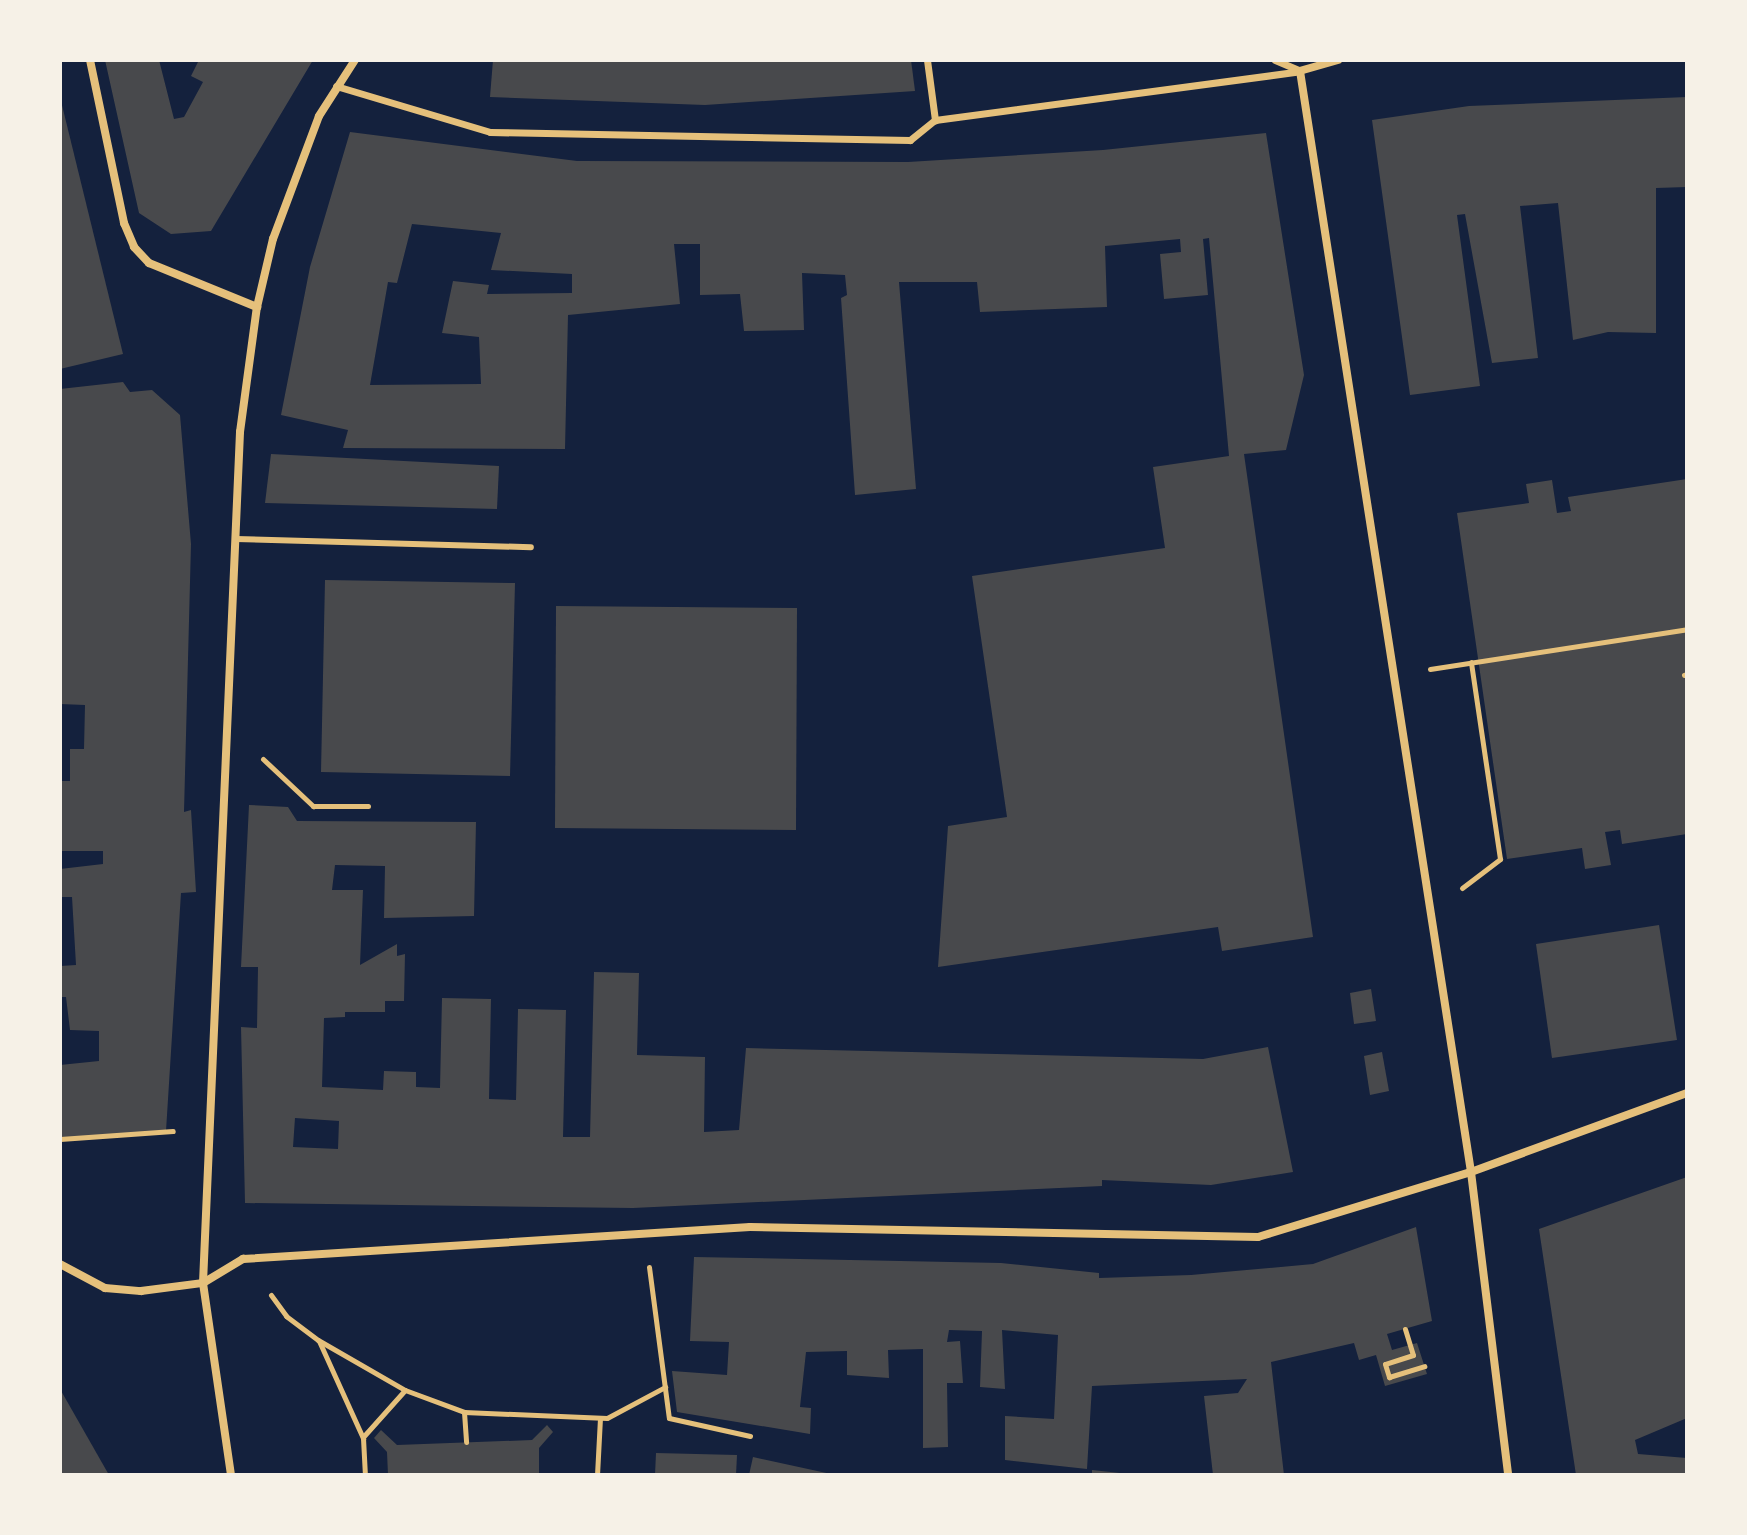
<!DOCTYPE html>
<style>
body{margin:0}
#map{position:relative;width:1747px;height:1535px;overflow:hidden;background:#14213d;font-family:Bitter,serif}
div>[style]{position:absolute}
.building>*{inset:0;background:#48494c}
.path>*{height:5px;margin:-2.5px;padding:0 2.5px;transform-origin:2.5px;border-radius:2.5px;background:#e5c07b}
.service>*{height:6px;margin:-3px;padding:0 3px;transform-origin:3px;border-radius:3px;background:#e5c07b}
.pedestrian>*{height:7px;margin:-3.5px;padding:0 3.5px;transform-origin:3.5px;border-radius:3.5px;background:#e5c07b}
.minor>*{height:8px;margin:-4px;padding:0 4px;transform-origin:4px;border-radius:4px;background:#e5c07b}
span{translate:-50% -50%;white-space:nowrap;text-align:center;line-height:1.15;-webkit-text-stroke:8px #f6f1e7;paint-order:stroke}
.frame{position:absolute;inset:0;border:62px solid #f6f1e7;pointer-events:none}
</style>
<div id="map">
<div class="building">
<i style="clip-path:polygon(105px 60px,159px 60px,174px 119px,184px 117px,203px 82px,191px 76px,199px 60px,313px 60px,211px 231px,171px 234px,139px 213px)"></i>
<i style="clip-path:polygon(493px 60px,911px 60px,915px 91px,705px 105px,490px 97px)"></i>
<i style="clip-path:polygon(60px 97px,123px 354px,60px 369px)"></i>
<i style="clip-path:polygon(1687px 97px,1687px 187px,1656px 188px,1656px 333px,1608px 332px,1573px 340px,1558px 203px,1520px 206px,1538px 358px,1492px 363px,1465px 214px,1457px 215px,1480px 386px,1410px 395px,1372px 120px,1469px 106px)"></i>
<i style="clip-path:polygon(evenodd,350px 132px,577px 161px,908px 162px,1103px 150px,1266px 133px,1304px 375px,1286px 450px,1244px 454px,1313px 937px,1222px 951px,1218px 927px,938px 967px,948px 826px,1007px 817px,972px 576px,1165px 548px,1153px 467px,1229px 456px,1209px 238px,1203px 239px,1208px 295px,1164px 299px,1160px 254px,1181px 252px,1180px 239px,1105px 246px,1107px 307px,980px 312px,977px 282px,899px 282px,916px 489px,855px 495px,841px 298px,847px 295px,845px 275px,802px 273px,804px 330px,744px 331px,740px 294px,700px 295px,700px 244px,674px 244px,680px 304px,568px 315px,565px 449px,343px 448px,348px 430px,281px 415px,310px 267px,350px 132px,412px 224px,501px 233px,491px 270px,572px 274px,572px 293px,487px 294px,489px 285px,453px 281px,442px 333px,479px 337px,481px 384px,370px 385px,388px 282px,397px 283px,412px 224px)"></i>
<i style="clip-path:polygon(123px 382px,130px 392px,152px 390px,180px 415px,191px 544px,184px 812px,191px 810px,196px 892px,181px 893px,166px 1131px,60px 1139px,60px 1065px,99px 1061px,99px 1031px,70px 1030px,66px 997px,60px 997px,60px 966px,76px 965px,72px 897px,60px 897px,60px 869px,103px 864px,103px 851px,60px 851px,60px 781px,70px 781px,70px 749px,84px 749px,85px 705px,60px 704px,60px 389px)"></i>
<i style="clip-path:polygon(271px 454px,499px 466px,497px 509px,265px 503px)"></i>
<i style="clip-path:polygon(1687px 479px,1687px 834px,1622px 844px,1620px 830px,1605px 832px,1611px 865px,1585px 869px,1582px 848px,1507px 859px,1457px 513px,1529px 503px,1526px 484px,1552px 480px,1557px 513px,1571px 511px,1568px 497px)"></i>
<i style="clip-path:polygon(325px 580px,515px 583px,510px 776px,321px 772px)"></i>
<i style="clip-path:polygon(556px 606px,797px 608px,796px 830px,555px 828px)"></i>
<i style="clip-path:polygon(evenodd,249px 805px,288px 807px,297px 821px,476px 822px,474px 916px,384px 918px,385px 866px,335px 865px,332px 890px,363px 890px,360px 965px,397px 944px,397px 956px,405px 954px,404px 1001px,385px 1001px,385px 1012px,345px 1012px,345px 1017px,324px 1018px,322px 1087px,383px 1090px,384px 1071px,416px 1072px,416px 1087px,440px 1088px,442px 998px,491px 999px,489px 1099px,516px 1100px,518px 1009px,566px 1010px,563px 1137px,590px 1137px,594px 972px,639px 973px,637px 1055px,705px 1057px,704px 1132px,739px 1130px,746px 1048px,1203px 1059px,1268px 1047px,1293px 1172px,1211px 1185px,1102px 1180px,1102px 1186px,633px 1208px,245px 1203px,241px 1027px,257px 1028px,258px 967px,241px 967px,249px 805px,295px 1118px,339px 1121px,338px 1149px,293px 1147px,295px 1118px)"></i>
<i style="clip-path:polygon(1659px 925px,1677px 1040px,1552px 1058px,1536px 944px)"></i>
<i style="clip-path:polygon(1371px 989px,1376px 1021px,1354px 1024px,1350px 993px)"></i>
<i style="clip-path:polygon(1382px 1052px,1389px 1091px,1370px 1095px,1364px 1056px)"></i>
<i style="clip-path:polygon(1687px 1177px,1687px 1418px,1635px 1440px,1638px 1454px,1687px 1458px,1687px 1475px,1576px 1475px,1539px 1229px)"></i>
<i style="clip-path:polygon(1416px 1227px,1432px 1321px,1387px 1334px,1392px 1350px,1417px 1343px,1427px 1374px,1385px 1386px,1376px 1355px,1359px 1360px,1354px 1343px,1271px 1362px,1284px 1475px,1213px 1475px,1204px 1396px,1238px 1393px,1247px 1379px,1092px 1386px,1087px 1469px,1005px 1460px,1005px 1416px,1054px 1419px,1058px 1335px,1002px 1330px,1005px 1389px,980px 1387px,982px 1331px,949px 1330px,947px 1342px,960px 1341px,963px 1383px,947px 1383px,948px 1447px,923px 1448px,923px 1349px,888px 1350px,889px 1378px,847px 1375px,847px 1351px,806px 1352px,800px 1407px,811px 1408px,810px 1434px,677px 1412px,672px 1371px,727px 1375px,729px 1342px,690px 1341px,694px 1257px,1001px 1263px,1099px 1273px,1099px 1278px,1191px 1275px,1313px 1264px)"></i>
<i style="clip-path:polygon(60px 1389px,109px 1475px,60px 1475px)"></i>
<i style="clip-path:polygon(547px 1425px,553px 1432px,539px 1448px,539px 1475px,388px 1475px,387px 1452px,374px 1438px,381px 1430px,397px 1445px,532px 1440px)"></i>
<i style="clip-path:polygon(656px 1453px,737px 1455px,736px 1475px,655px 1475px)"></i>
<i style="clip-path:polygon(753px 1457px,831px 1474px,831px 1475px,749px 1475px)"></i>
<i style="clip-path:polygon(1092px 1470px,1120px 1473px,1120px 1475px,1092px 1475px)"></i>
</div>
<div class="path">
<i style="left:1430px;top:669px;width:260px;rotate:-8.8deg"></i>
<i style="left:1684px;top:675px;width:3px;rotate:-18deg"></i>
<i style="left:263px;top:759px;width:69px;rotate:43.2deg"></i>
<i style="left:313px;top:806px;width:55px"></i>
<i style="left:1462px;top:888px;width:48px;rotate:-37.3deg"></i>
<i style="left:1500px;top:859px;width:199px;rotate:-98.4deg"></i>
<i style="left:60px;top:1139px;width:113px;rotate:-4deg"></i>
<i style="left:649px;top:1267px;width:152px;rotate:82.5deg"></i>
<i style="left:669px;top:1418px;width:83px;rotate:12.5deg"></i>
<i style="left:271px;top:1295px;width:26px;rotate:54deg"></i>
<i style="left:286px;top:1316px;width:40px;rotate:37deg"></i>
<i style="left:318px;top:1340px;width:100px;rotate:29.9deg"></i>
<i style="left:405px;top:1390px;width:63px;rotate:20.4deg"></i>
<i style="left:464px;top:1412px;width:143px;rotate:2.4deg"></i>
<i style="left:607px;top:1418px;width:66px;rotate:-28.1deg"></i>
<i style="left:1405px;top:1329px;width:27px;rotate:73deg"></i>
<i style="left:1413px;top:1355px;width:29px;rotate:162deg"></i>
<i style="left:1385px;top:1364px;width:14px;rotate:73deg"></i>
<i style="left:1389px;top:1377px;width:37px;rotate:-17deg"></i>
<i style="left:319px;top:1341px;width:107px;rotate:65.6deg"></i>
<i style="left:363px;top:1438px;width:37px;rotate:87deg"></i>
<i style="left:464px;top:1412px;width:30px;rotate:86deg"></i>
<i style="left:363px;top:1437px;width:63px;rotate:-48.2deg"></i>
<i style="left:597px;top:1475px;width:57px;rotate:-87deg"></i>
</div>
<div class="service">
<i style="left:236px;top:539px;width:295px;rotate:1.6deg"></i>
</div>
<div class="pedestrian">
<i style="left:927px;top:60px;width:61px;rotate:82.4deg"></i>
<i style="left:1275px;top:60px;width:25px;rotate:23deg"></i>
<i style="left:336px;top:86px;width:161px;rotate:16.6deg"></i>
<i style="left:490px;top:132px;width:420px;rotate:1.1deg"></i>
<i style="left:910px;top:140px;width:32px;rotate:-39deg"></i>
<i style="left:935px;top:120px;width:368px;rotate:-7.6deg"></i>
</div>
<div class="minor">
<i style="left:90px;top:60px;width:167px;rotate:78.2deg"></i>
<i style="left:124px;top:223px;width:26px;rotate:67deg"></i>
<i style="left:134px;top:247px;width:22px;rotate:47deg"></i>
<i style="left:149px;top:263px;width:117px;rotate:22.2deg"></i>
<i style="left:1338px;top:60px;width:40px;rotate:164deg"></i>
<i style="left:1300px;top:71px;width:1114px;rotate:81.17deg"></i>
<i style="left:1471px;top:1172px;width:305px;rotate:83deg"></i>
<i style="left:60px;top:1264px;width:51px;rotate:28.1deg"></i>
<i style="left:105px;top:1288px;width:36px;rotate:5deg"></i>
<i style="left:141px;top:1291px;width:63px;rotate:-7.4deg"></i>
<i style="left:203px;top:1283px;width:47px;rotate:-31deg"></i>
<i style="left:243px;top:1259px;width:508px;rotate:-3.61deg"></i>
<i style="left:750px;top:1227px;width:508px;rotate:1.13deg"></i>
<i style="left:1258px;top:1237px;width:223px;rotate:-17deg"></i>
<i style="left:1471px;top:1172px;width:230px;rotate:-20.1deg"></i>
<i style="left:231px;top:1475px;width:194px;rotate:-98.3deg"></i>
<i style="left:203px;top:1283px;width:852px;rotate:-87.51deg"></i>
<i style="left:240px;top:432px;width:126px;rotate:-82.3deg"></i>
<i style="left:257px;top:307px;width:70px;rotate:-76.8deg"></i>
<i style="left:273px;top:239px;width:131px;rotate:-69.5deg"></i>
<i style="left:319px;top:116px;width:67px;rotate:-57.3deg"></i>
</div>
<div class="frame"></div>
</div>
